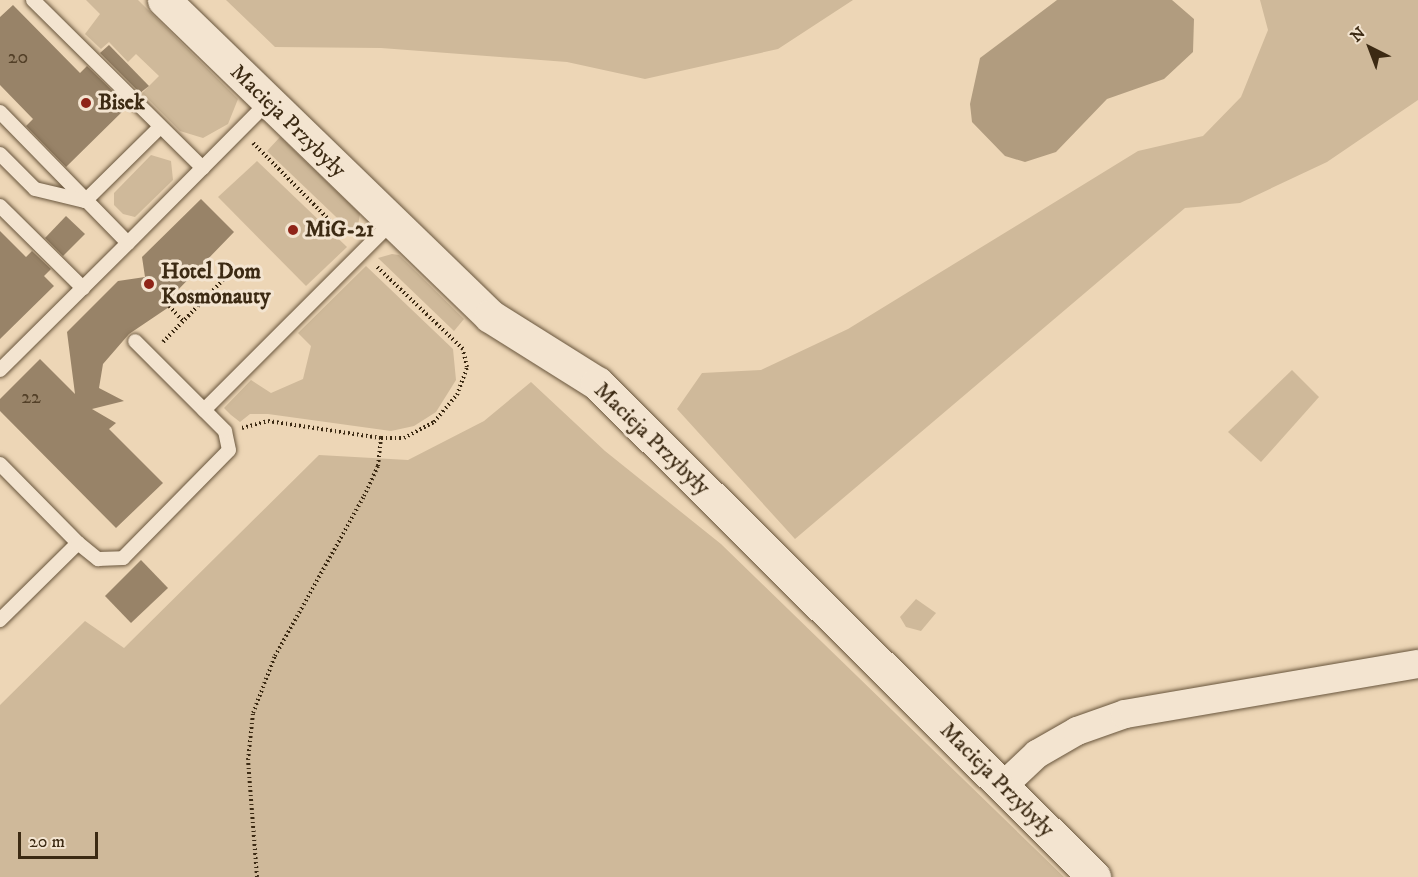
<!DOCTYPE html>
<meta charset="utf-8">
<style>
body{margin:0}
#map{position:relative;width:1418px;height:877px;overflow:hidden;background:#edd6b6;font-family:"IM FELL DW Pica",serif}
div>[style]{position:absolute}
.green>*{inset:0;background:#cfb99a}
.water>*{inset:0;background:#b19c7f}
.building>*{inset:0;background:#988368}
.path>*{height:4px;margin-top:-2px;transform-origin:0;background:repeating-linear-gradient(90deg,#3c2a13 0 1.5px,transparent 0 4.5px)}
.roads{filter:drop-shadow(0 0 2px #68553c) drop-shadow(0 0 2px #68553c)}
.service>*{height:14px;margin:-7px;padding:0 7px;transform-origin:7px;border-radius:7px;background:#f3e4d0}
.minor>*{height:28px;margin:-14px;padding:0 14px;transform-origin:14px;border-radius:14px;background:#f3e4d0}
.tertiary>*{height:33px;margin:-16.5px;padding:0 16.5px;transform-origin:16.5px;border-radius:16.5px;background:#f3e4d0}
.dots>*{width:16px;height:16px;translate:-50% -50%;box-sizing:border-box;border:3px solid #f3e4d0;border-radius:50%}
span{translate:-50% -50%;white-space:nowrap;text-align:center;line-height:1.15;-webkit-text-stroke:6px #f3e4d0;paint-order:stroke}
.number-label{font-size:20px;color:#534028}
.number-label span{-webkit-text-stroke-width:0}
.poi-label{font-size:22px;color:#3c2a13;font-weight:700}
.left{translate:0 -50%;text-align:left}
.street-label{font-size:22px;color:#3c2a13}
.north{position:absolute;left:1340px;top:18px;width:60px;height:60px;-webkit-text-stroke:4px #f3e4d0;paint-order:stroke;rotate:318deg;font-size:16px;font-weight:700;line-height:24px;text-align:center;color:#3c2a13}
.north::after{content:'';display:block;margin:auto;width:21px;height:27px;background:#3c2a13;clip-path:polygon(50% 0,100% 100%,50% 72%,0 100%)}
.scale{position:absolute;left:18px;top:832px;width:80px;height:27px;box-sizing:border-box;border:3px solid #3c2a13;border-top:0;padding-left:8px;font-size:18px;line-height:21px;white-space:nowrap;color:#3c2a13;-webkit-text-stroke:4px #f3e4d0;paint-order:stroke}
</style>
<div id="map">
<div class="green">
<i style="clip-path:polygon(86px 0,138px 0,238px 99px,228px 124px,203px 138px,180px 131px,142px 93px,159px 76px,136px 54px,128px 62px,109px 42px,101px 49px,85px 34px,100px 14px)"></i>
<i style="clip-path:polygon(226px 0,853px 0,778px 49px,645px 79px,567px 62px,381px 48px,275px 47px)"></i>
<i style="clip-path:polygon(1260px 0,1418px 0,1418px 100px,1327px 162px,1240px 203px,1185px 208px,795px 539px,677px 409px,702px 373px,761px 370px,848px 329px,1138px 151px,1203px 136px,1241px 97px,1268px 30px)"></i>
<i style="clip-path:polygon(280px 137px,360px 214px,356px 236px,267px 151px)"></i>
<i style="clip-path:polygon(151px 155px,171px 161px,173px 180px,135px 217px,123px 214px,114px 205px,114px 193px)"></i>
<i style="clip-path:polygon(257px 161px,347px 247px,306px 286px,218px 197px)"></i>
<i style="clip-path:polygon(392px 254px,399px 255px,464px 319px,454px 331px,378px 258px)"></i>
<i style="clip-path:polygon(366px 266px,453px 349px,456px 380px,436px 412px,414px 426px,391px 431px,268px 414px,250px 414px,240px 422px,231px 415px,224px 408px,251px 380px,271px 393px,303px 379px,311px 346px,298px 333px)"></i>
<i style="clip-path:polygon(1292px 370px,1319px 397px,1261px 462px,1228px 432px)"></i>
<i style="clip-path:polygon(531px 382px,605px 451px,721px 544px,1064px 877px,0 877px,0 705px,85px 621px,124px 648px,319px 455px,408px 460px,484px 421px)"></i>
<i style="clip-path:polygon(916px 599px,936px 613px,921px 631px,906px 627px,900px 617px)"></i>
</div>
<div class="water">
<i style="clip-path:polygon(1057px 0,1172px 0,1194px 19px,1193px 52px,1164px 79px,1107px 99px,1056px 152px,1025px 162px,1005px 156px,972px 122px,970px 104px,980px 58px)"></i>
</div>
<div class="building">
<i style="clip-path:polygon(13px 5px,80px 73px,87px 66px,128px 106px,66px 167px,26px 126px,33px 119px,0 85px,0 17px)"></i>
<i style="clip-path:polygon(109px 45px,149px 86px,140px 93px,100px 53px)"></i>
<i style="clip-path:polygon(201px 199px,234px 232px,175px 293px,169px 307px,129px 334px,103px 364px,99px 388px,124px 401px,92px 409px,116px 423px,109px 429px,163px 483px,116px 528px,0 411px,0 399px,40px 359px,75px 394px,67px 332px,118px 281px,145px 277px,142px 257px)"></i>
<i style="clip-path:polygon(66px 216px,85px 234px,63px 256px,45px 238px)"></i>
<i style="clip-path:polygon(0 231px,26px 257px,32px 251px,51px 269px,44px 276px,54px 286px,0 339px)"></i>
<i style="clip-path:polygon(141px 560px,168px 588px,131px 623px,105px 596px)"></i>
</div>
<div class="path">
<i style="left:253px;top:143px;width:134px;rotate:45.3deg"></i>
<i style="left:169px;top:306px;width:21px;rotate:47deg"></i>
<i style="left:163px;top:342px;width:93px;rotate:-45.9deg"></i>
<i style="left:242px;top:428px;width:27px;rotate:-15deg"></i>
<i style="left:268px;top:421px;width:114px;rotate:8.6deg"></i>
<i style="left:257px;top:877px;width:117px;rotate:-94.4deg"></i>
<i style="left:248px;top:760px;width:47px;rotate:-83.9deg"></i>
<i style="left:253px;top:713px;width:61px;rotate:-68.9deg"></i>
<i style="left:275px;top:656px;width:183px;rotate:-60.9deg"></i>
<i style="left:364px;top:496px;width:33px;rotate:-65deg"></i>
<i style="left:378px;top:466px;width:28px;rotate:-84deg"></i>
<i style="left:381px;top:438px;width:23px"></i>
<i style="left:404px;top:438px;width:34px;rotate:-28deg"></i>
<i style="left:434px;top:422px;width:35px;rotate:-50deg"></i>
<i style="left:457px;top:395px;width:30px;rotate:-70deg"></i>
<i style="left:467px;top:367px;width:18px;rotate:-103deg"></i>
<i style="left:463px;top:349px;width:120px;rotate:-136.3deg"></i>
</div>
<div class="roads">
<div class="service">
<i style="left:33px;top:0;width:239px;rotate:44.7deg"></i>
<i style="left:0;top:112px;width:183px;rotate:45.7deg"></i>
<i style="left:128px;top:243px;width:199px;rotate:-45.2deg"></i>
<i style="left:0;top:154px;width:49px;rotate:45deg"></i>
<i style="left:35px;top:189px;width:51px;rotate:13.5deg"></i>
<i style="left:85px;top:201px;width:104px;rotate:-44.6deg"></i>
<i style="left:0;top:206px;width:117px;rotate:44.7deg"></i>
<i style="left:0;top:370px;width:180px;rotate:-44.8deg"></i>
<i style="left:204px;top:410px;width:263px;rotate:-45deg"></i>
<i style="left:0;top:464px;width:111px;rotate:45.4deg"></i>
<i style="left:78px;top:543px;width:110px;rotate:135.4deg"></i>
<i style="left:78px;top:543px;width:26px;rotate:39deg"></i>
<i style="left:98px;top:559px;width:25px;rotate:-2deg"></i>
<i style="left:123px;top:558px;width:151px;rotate:-45.5deg"></i>
<i style="left:229px;top:450px;width:19px;rotate:-102deg"></i>
<i style="left:225px;top:431px;width:127px;rotate:-135deg"></i>
</div>
<div class="minor">
<i style="left:1003px;top:786px;width:47px;rotate:-43.3deg"></i>
<i style="left:1037px;top:754px;width:46px;rotate:-29.9deg"></i>
<i style="left:1077px;top:731px;width:51px;rotate:-19.5deg"></i>
<i style="left:1125px;top:714px;width:297px;rotate:-9.7deg"></i>
</div>
<div class="tertiary">
<i style="left:164px;top:0;width:454px;rotate:44.1deg"></i>
<i style="left:490px;top:316px;width:126px;rotate:32.1deg"></i>
<i style="left:597px;top:383px;width:701px;rotate:44.83deg"></i>
</div>
</div>
<div class="dots">
<i style="left:86px;top:103px;background:#8f2418"></i>
<i style="left:293px;top:230px;background:#8f2418"></i>
<i style="left:149px;top:284px;background:#8f2418"></i>
</div>
<div class="number-label">
<span style="left:18px;top:57px">20</span>
<span style="left:31px;top:397px">22</span>
</div>
<div class="poi-label">
<span class="left" style="left:98px;top:103px">Bisek</span>
<span class="left" style="left:305px;top:230px">MiG-21</span>
<span class="left" style="left:161px;top:284px">Hotel Dom<br>Kosmonauty</span>
</div>
<div class="street-label">
<span style="left:288px;top:121px;rotate:44deg">Macieja Przybyły</span>
<span style="left:652px;top:439px;rotate:44deg">Macieja Przybyły</span>
<span style="left:997px;top:780px;rotate:45deg">Macieja Przybyły</span>
</div>
<div class="north">N</div>
<div class="scale">20 m</div>
</div>
